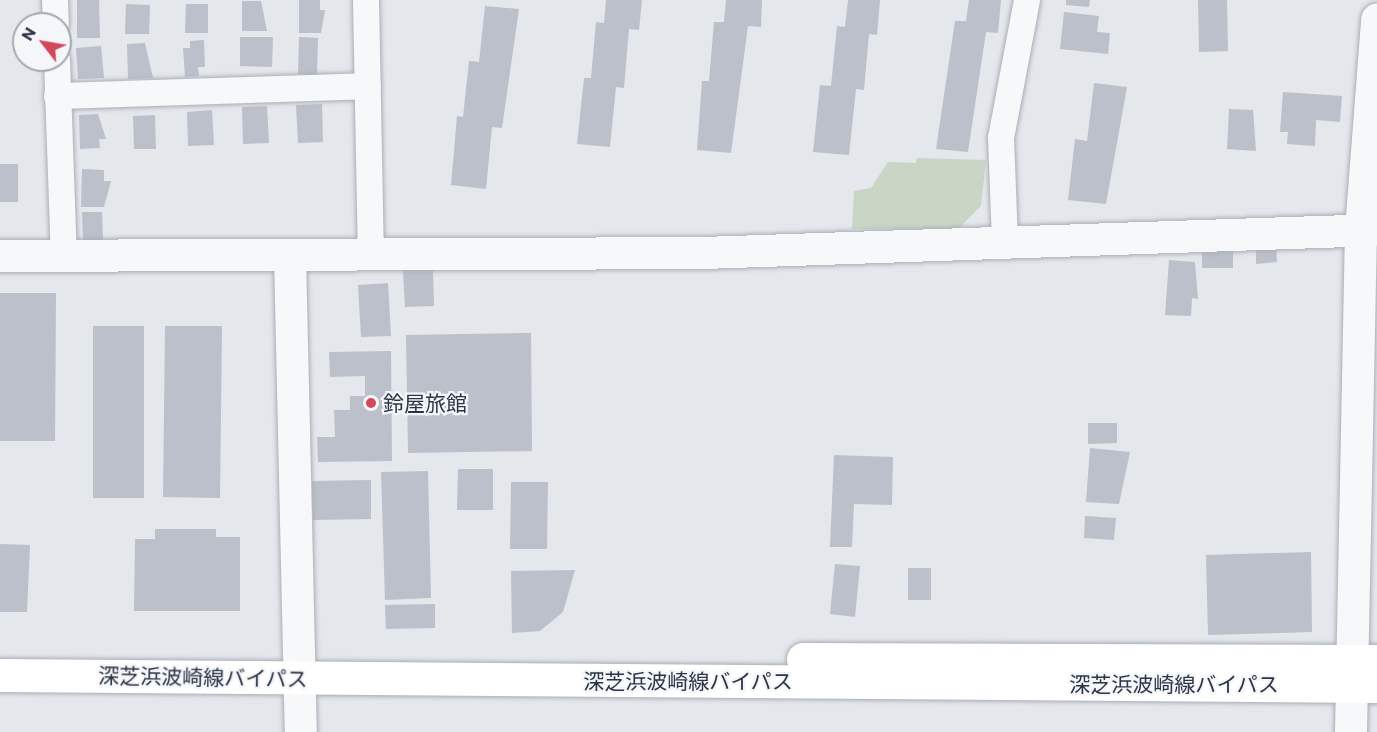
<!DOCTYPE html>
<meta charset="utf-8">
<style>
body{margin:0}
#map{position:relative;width:1377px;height:732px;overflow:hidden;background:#e4e7ec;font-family:Commissioner,"Noto Sans JP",sans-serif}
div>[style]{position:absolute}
.green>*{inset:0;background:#c9d6c5}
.building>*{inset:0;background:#bbc0ca}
.roads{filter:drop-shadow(0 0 2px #a9aeb7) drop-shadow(0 0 2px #a9aeb7)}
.minor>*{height:26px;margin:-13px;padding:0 13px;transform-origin:13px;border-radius:13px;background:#f7f8fa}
.tertiary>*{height:32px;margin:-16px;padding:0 16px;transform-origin:16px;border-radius:16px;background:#f7f8fa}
.secondary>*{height:33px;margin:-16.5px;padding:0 16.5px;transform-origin:16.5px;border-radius:16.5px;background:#fff}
.dots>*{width:16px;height:16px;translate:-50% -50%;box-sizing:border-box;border:3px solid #f4f6f9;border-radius:50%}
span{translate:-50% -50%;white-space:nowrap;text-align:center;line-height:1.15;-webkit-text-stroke:4.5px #f4f6f9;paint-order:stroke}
.poi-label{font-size:21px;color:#2b3445}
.left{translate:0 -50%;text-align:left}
.street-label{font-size:21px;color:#2b3445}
.north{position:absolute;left:12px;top:12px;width:60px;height:60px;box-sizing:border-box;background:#f4f6f9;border:2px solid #a4a8b1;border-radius:50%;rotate:301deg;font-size:16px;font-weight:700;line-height:24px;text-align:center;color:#2b3445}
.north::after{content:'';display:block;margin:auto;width:21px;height:27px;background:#d1495b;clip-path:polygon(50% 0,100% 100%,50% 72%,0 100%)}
</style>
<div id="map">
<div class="green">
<i style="clip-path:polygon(917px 158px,986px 160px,981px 206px,958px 229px,852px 229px,854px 191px,871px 188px,888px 162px,916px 163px)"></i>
</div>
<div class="building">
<i style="clip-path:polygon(77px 0,99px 0,100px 38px,77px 38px)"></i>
<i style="clip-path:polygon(299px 0,320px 0,320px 10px,325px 10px,321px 33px,299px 33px)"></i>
<i style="clip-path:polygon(606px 0,642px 0,639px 30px,629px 29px,624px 88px,616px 87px,610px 147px,577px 144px,584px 78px,591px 78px,596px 22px,604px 23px)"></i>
<i style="clip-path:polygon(726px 0,762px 0,761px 27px,748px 26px,731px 153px,697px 150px,702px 81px,709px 81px,714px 22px,724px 22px)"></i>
<i style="clip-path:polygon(848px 0,880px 0,877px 35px,869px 34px,864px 90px,856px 89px,849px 155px,813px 152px,820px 85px,831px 86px,837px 26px,845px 27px)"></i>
<i style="clip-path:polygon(969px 0,1001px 0,998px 33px,986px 32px,968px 152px,936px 149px,955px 21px,966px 21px)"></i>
<i style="clip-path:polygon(1066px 0,1090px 0,1089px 7px,1066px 5px)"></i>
<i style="clip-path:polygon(1198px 0,1227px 0,1228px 51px,1199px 52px)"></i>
<i style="clip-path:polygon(242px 1px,261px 1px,267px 31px,242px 31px)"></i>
<i style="clip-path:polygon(126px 4px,150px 5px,149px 34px,125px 34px)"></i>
<i style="clip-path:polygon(186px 4px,208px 4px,208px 33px,185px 33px)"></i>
<i style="clip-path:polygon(485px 6px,519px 9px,502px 128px,492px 127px,486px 189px,451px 185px,457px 116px,463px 117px,469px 61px,479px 62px)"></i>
<i style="clip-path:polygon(1064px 12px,1099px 16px,1097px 32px,1110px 33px,1108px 54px,1060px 49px)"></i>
<i style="clip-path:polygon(240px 37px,273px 37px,272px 67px,240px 66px)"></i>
<i style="clip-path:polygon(299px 37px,318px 38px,317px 75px,298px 74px)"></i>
<i style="clip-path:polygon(204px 40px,205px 67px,198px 67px,199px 76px,185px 77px,183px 48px,190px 48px,190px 41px)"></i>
<i style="clip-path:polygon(145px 43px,153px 78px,128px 79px,127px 44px)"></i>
<i style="clip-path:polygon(101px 46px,104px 78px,78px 79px,76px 48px)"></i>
<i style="clip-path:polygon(1094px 83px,1127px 87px,1106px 204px,1068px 200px,1075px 139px,1087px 141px)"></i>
<i style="clip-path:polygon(1283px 92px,1342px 96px,1340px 122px,1316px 120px,1315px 146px,1287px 144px,1288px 132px,1280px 132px)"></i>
<i style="clip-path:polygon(322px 104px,323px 142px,298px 143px,296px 105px)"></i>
<i style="clip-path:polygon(267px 106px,269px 143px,243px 144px,242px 107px)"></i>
<i style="clip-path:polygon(1229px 109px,1253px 110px,1256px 151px,1227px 149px)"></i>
<i style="clip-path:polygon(212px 110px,214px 145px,188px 146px,187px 112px)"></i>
<i style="clip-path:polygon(98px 114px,106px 139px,99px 139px,100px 148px,80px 149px,79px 115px)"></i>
<i style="clip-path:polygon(155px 115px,156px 149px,134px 149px,133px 116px)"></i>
<i style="clip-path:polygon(0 164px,18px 164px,18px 202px,0 202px)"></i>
<i style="clip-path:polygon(82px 169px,104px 170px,104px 181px,111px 181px,104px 207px,81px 207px)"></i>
<i style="clip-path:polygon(82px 212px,102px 212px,103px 241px,83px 241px)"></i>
<i style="clip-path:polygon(1276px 245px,1277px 262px,1256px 264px,1256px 247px)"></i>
<i style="clip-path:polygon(1202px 247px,1233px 247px,1233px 268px,1202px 268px)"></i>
<i style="clip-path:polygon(1169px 260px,1195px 262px,1198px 299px,1192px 298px,1191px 316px,1165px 315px)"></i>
<i style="clip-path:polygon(433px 268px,434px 306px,405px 307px,403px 270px)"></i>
<i style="clip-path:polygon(388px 283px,391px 336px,361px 337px,358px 285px)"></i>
<i style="clip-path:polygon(0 293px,56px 293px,55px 441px,0 441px)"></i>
<i style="clip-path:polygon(93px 326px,144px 326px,144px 498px,93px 498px)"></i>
<i style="clip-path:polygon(165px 326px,222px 326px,220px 498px,163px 497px)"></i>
<i style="clip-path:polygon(531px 333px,532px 451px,408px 453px,406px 335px)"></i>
<i style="clip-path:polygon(391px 351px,392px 461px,318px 462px,317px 437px,335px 437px,334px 410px,350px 410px,350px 396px,365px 396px,365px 376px,330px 377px,329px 352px)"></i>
<i style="clip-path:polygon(1088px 423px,1117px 423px,1117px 443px,1088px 444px)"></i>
<i style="clip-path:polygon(1090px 448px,1130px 452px,1119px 504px,1086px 502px)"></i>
<i style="clip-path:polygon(834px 455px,893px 457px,892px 505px,854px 504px,852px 547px,830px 547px)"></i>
<i style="clip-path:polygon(458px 469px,493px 469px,493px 510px,457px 510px)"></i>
<i style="clip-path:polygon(428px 471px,431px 598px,385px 600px,381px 472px)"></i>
<i style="clip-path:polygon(371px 480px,371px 519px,313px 520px,312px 481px)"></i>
<i style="clip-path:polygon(511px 482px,548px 482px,547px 549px,510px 549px)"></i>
<i style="clip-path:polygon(1085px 516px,1116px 518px,1114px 540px,1084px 538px)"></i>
<i style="clip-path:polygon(155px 529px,216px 529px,216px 537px,240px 537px,240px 611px,134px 611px,135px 539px,155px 539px)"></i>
<i style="clip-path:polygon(0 544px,30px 545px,27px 612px,0 612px)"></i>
<i style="clip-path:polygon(1311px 552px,1312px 632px,1208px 635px,1206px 555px)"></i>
<i style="clip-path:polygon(835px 564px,860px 566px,855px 617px,830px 614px)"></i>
<i style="clip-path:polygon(908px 568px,931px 568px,931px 600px,908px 600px)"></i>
<i style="clip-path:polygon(575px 570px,563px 612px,540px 631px,512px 633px,511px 571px)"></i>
<i style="clip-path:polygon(435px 604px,435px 628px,386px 629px,385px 605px)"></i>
</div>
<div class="roads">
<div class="minor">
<i style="left:55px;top:0;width:24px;rotate:88deg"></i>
<i style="left:366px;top:0;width:251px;rotate:88.9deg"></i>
<i style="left:57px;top:60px;width:198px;rotate:88deg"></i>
<i style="left:57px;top:96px;width:311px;rotate:-1.8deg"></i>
<i style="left:1005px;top:242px;width:104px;rotate:-92.2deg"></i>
<i style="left:1001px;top:138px;width:140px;rotate:-79.3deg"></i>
</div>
<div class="tertiary">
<i style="left:0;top:256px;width:703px;rotate:-0.24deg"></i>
<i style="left:703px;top:253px;width:674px;rotate:-1.95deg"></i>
<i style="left:290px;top:256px;width:476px;rotate:88.7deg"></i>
<i style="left:1351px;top:732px;width:502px;rotate:-88.86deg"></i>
<i style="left:1361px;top:230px;width:211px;rotate:-85.6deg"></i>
</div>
<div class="secondary">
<i style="left:803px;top:659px;width:574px;rotate:0.2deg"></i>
<i style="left:0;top:675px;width:1377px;rotate:0.46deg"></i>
</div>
</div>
<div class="dots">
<i style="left:371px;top:403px;background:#d1495b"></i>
</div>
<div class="poi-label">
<span class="left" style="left:383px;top:403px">鈴屋旅館</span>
</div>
<div class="street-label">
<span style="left:203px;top:677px;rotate:1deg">深芝浜波崎線バイパス</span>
<span style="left:688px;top:681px">深芝浜波崎線バイパス</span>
<span style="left:1174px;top:684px">深芝浜波崎線バイパス</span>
</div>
<div class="north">N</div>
</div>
